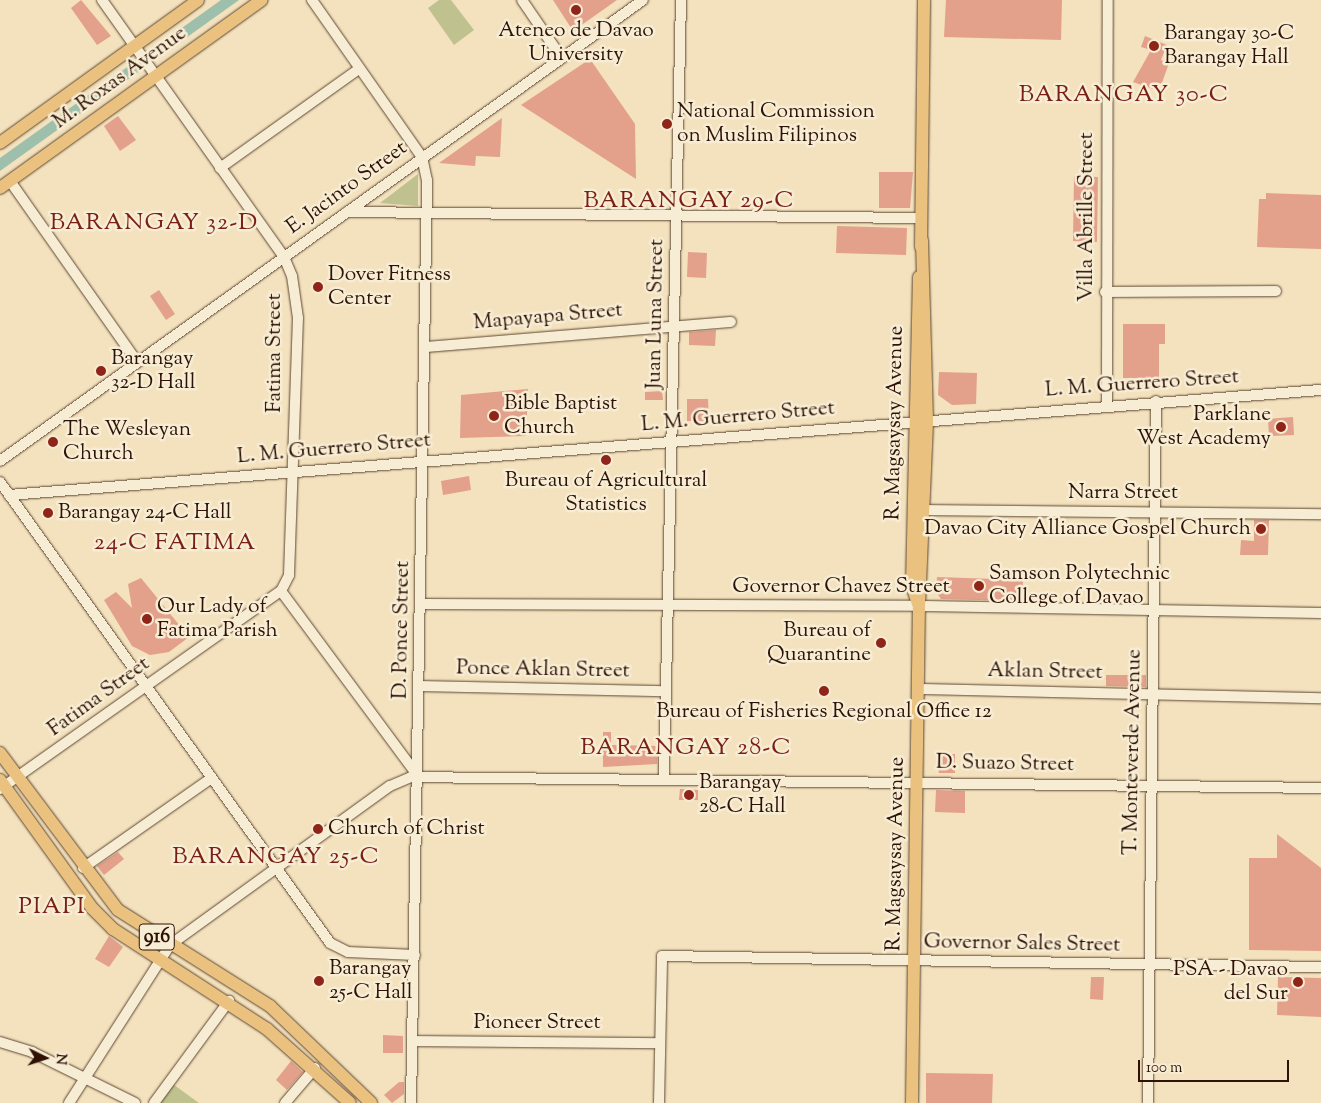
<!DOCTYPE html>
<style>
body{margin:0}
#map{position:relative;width:1321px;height:1103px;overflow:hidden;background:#f3e2bd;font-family:"Sorts Mill Goudy",serif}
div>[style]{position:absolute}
.green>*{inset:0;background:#bfc28e}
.water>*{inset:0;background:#9dbfac}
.building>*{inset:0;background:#e3a08b}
.roads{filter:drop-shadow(0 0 1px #5e4633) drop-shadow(0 0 1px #5e4633)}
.minor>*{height:10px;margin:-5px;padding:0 5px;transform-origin:5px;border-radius:5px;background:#f7ecd4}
.major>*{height:12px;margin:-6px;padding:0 6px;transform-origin:6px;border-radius:6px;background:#eac17e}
.dots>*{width:14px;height:14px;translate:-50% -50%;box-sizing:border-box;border:2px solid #f7ecd4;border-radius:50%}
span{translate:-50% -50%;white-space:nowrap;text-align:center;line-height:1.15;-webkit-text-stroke:5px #f7ecd4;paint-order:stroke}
.shield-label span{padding:1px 4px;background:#f7ecd4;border:1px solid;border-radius:4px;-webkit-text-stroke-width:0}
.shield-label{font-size:20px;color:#2d1205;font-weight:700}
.poi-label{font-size:21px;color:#2d1205}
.left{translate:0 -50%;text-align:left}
.right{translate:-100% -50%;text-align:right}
.street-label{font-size:21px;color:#2d1205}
.quarter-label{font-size:24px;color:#7a1f14;letter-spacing:1px}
.north{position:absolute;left:20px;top:1033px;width:50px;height:50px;-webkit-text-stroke:4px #f7ecd4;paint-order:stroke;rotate:94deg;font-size:14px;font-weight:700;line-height:20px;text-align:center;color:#2d1205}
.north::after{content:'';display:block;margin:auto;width:18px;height:22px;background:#2d1205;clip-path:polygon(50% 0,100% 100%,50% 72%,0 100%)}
.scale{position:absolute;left:1138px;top:1060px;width:151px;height:22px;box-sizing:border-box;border:2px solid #2d1205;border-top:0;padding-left:6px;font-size:15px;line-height:18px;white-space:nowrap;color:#2d1205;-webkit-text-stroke:4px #f7ecd4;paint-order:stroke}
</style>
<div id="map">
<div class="green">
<i style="clip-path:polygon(439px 0,451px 0,474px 30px,454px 45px,428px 8px)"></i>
<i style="clip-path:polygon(418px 174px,418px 206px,380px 203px)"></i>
<i style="clip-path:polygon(170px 1082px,199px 1103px,155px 1103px)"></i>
</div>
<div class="water">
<i style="clip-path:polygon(221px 0,239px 0,0 171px,0 158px)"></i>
</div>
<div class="building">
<i style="clip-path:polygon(81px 0,111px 36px,97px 45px,71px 8px)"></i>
<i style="clip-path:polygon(553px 0,617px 0,573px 31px)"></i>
<i style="clip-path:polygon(946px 0,1062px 0,1061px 40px,944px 37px)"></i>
<i style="clip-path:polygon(1145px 36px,1167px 45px,1161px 60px,1169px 63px,1159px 91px,1133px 82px,1151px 50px,1141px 47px)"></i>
<i style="clip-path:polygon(590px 59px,635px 124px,636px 179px,521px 105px)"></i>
<i style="clip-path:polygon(118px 116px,136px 140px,120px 151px,104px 126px)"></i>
<i style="clip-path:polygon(502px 118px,500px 157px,476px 156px,475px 166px,439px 163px)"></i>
<i style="clip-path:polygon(879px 172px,913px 172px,910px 208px,879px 208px)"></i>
<i style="clip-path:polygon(1074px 176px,1098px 177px,1097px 242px,1073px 241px)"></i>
<i style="clip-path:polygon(1266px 193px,1321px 195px,1321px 249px,1257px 247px,1259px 199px,1266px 199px)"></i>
<i style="clip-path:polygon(837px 226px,907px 228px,906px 255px,836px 253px)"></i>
<i style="clip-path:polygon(688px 252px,707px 253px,706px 278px,687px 277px)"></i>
<i style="clip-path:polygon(159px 290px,175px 314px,166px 320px,150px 296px)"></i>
<i style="clip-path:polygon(1123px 324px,1165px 324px,1165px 344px,1159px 344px,1159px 378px,1123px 378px)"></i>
<i style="clip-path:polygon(716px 330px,715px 346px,689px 345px,689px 332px)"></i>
<i style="clip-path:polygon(939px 372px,977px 373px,976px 404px,952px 405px,938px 395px)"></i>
<i style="clip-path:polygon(528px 389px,526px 436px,460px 438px,461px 395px)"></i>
<i style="clip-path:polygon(662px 391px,663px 400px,645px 400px,645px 392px)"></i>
<i style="clip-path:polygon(687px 399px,708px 399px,709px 421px,687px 421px)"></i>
<i style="clip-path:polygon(1293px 417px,1294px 435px,1269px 436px,1268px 419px)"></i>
<i style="clip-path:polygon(469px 476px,471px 490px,443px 495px,441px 481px)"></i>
<i style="clip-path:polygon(1254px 520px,1269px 520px,1268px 555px,1240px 555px,1241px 540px,1254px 541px)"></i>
<i style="clip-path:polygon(937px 577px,1023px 580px,1022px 601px,941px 599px,936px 592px)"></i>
<i style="clip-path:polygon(141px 578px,189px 637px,169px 652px,150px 655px,132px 646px,104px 600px,116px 592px,132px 608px,128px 584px)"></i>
<i style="clip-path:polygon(1106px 675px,1146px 675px,1146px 687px,1106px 686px)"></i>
<i style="clip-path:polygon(603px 732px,611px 732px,611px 745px,658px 746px,657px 764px,603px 767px)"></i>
<i style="clip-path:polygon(936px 754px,955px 754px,955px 773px,939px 773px)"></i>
<i style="clip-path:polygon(680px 789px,698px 790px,698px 800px,679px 800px)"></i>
<i style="clip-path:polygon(936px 790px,965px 791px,965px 813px,935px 812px)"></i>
<i style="clip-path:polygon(1277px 834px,1321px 868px,1321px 951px,1249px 950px,1249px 858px,1277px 858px)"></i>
<i style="clip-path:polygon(118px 852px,124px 859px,104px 875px,97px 866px)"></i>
<i style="clip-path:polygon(109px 936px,123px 947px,109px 967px,95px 959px)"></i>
<i style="clip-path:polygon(1091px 977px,1104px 977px,1103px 1000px,1090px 999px)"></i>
<i style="clip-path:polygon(1278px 977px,1321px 978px,1321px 1017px,1277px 1015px)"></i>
<i style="clip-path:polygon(383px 1035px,403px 1036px,403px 1053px,383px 1053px)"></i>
<i style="clip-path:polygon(291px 1061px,303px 1072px,287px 1090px,276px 1080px)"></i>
<i style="clip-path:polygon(926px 1073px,993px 1074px,992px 1103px,926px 1103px)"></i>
<i style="clip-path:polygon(399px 1082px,404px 1082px,404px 1094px,392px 1103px,384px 1095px)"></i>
</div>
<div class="roads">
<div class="minor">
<i style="left:312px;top:0;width:192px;rotate:55deg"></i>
<i style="left:422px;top:157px;width:24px;rotate:78deg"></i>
<i style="left:427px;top:180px;width:923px;rotate:90.99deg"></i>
<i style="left:522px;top:0;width:69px;rotate:55.6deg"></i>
<i style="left:220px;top:168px;width:171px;rotate:-35.5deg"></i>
<i style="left:10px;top:181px;width:221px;rotate:54.9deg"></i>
<i style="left:347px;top:212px;width:575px;rotate:0.6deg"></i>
<i style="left:1105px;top:292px;width:171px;rotate:-0.3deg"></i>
<i style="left:425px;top:347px;width:307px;rotate:-4.7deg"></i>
<i style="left:1107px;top:405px;width:405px;rotate:-89.9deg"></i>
<i style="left:0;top:461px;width:791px;rotate:-35.64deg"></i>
<i style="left:0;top:482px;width:567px;rotate:54.4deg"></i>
<i style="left:330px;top:943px;width:20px;rotate:27deg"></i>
<i style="left:348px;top:952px;width:67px;rotate:2.6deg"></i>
<i style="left:9px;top:495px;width:1316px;rotate:-4.58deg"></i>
<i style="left:925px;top:510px;width:396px;rotate:0.6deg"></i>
<i style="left:281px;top:591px;width:230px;rotate:53.5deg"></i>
<i style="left:421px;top:604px;width:498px;rotate:0.2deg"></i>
<i style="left:919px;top:606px;width:402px;rotate:1deg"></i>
<i style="left:419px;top:686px;width:247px;rotate:1.2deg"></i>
<i style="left:918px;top:689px;width:403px;rotate:1.3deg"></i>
<i style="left:664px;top:778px;width:778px;rotate:-88.75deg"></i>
<i style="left:0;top:789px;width:344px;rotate:-35.2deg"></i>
<i style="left:281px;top:591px;width:18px;rotate:-63deg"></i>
<i style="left:289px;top:575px;width:257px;rotate:-88deg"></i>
<i style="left:298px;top:318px;width:42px;rotate:-98.1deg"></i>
<i style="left:292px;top:276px;width:21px;rotate:-113deg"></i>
<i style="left:284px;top:257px;width:315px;rotate:-125.3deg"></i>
<i style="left:83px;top:868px;width:155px;rotate:-35deg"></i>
<i style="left:414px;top:1041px;width:246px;rotate:0.5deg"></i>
<i style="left:0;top:1042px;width:34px;rotate:17deg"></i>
<i style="left:32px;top:1052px;width:115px;rotate:26.3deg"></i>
<i style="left:69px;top:1103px;width:188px;rotate:-57.4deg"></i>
<i style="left:170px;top:945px;width:271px;rotate:-35.9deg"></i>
<i style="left:390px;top:786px;width:23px;rotate:-23deg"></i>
<i style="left:411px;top:777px;width:910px;rotate:0.69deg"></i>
<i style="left:154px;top:1103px;width:127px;rotate:-53.7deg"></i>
<i style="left:285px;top:1103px;width:46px;rotate:-49.4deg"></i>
<i style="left:659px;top:1103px;width:147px;rotate:-88.8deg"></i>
<i style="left:662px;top:956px;width:659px;rotate:0.96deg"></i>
<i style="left:1148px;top:1103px;width:702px;rotate:-89.35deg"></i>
</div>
<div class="major">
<i style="left:0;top:143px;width:244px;rotate:-35.8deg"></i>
<i style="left:0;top:188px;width:322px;rotate:-35.7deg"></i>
<i style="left:921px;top:247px;width:247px;rotate:-89.3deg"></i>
<i style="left:918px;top:604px;width:20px;rotate:-108deg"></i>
<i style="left:912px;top:585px;width:308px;rotate:-88.7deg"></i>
<i style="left:0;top:753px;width:196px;rotate:53.1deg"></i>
<i style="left:118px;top:910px;width:180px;rotate:32.3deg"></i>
<i style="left:270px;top:1006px;width:140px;rotate:43.8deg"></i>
<i style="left:0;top:780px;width:158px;rotate:54.3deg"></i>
<i style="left:92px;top:908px;width:30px;rotate:45deg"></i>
<i style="left:113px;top:929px;width:184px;rotate:33deg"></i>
<i style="left:267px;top:1029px;width:111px;rotate:41.7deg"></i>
<i style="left:912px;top:1103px;width:497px;rotate:-89.2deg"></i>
<i style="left:919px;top:606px;width:186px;rotate:-87.5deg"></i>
<i style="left:927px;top:420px;width:180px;rotate:-91.6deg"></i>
</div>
</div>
<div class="dots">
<i style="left:576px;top:10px;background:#8f2418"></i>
<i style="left:1154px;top:46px;background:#8f2418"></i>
<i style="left:667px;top:124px;background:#8f2418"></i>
<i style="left:318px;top:287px;background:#8f2418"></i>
<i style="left:101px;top:371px;background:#8f2418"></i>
<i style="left:494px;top:416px;background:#8f2418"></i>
<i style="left:1281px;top:427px;background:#8f2418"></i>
<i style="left:53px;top:442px;background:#8f2418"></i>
<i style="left:606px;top:460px;background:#8f2418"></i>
<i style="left:48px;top:513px;background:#8f2418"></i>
<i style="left:1261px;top:529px;background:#8f2418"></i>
<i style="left:979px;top:586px;background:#8f2418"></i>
<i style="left:147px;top:619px;background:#8f2418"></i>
<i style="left:881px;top:643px;background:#8f2418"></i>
<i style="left:824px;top:691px;background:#8f2418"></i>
<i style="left:689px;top:795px;background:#8f2418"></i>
<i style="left:318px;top:829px;background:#8f2418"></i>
<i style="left:319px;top:981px;background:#8f2418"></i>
<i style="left:1298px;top:982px;background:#8f2418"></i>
</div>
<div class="shield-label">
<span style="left:157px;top:937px">916</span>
</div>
<div class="poi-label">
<span style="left:576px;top:43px">Ateneo de Davao<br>University</span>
<span class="left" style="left:1164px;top:46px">Barangay 30-C<br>Barangay Hall</span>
<span class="left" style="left:677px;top:124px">National Commission<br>on Muslim Filipinos</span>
<span class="left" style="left:328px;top:287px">Dover Fitness<br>Center</span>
<span class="left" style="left:111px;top:371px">Barangay<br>32-D Hall</span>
<span class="left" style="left:504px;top:416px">Bible Baptist<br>Church</span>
<span class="right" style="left:1271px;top:427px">Parklane<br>West Academy</span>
<span class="left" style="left:63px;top:442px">The Wesleyan<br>Church</span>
<span style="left:606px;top:493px">Bureau of Agricultural<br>Statistics</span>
<span class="left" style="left:58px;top:513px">Barangay 24-C Hall</span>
<span class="right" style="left:1251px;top:529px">Davao City Alliance Gospel Church</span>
<span class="left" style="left:989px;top:586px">Samson Polytechnic<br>College of Davao</span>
<span class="left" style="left:157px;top:619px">Our Lady of<br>Fatima Parish</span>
<span class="right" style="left:871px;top:643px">Bureau of<br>Quarantine</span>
<span style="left:824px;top:712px">Bureau of Fisheries Regional Office 12</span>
<span class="left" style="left:699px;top:795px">Barangay<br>28-C Hall</span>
<span class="left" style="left:328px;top:829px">Church of Christ</span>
<span class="left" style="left:329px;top:981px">Barangay<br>25-C Hall</span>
<span class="right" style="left:1288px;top:982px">PSA - Davao<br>del Sur</span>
</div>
<div class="street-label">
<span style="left:120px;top:78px;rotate:-36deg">M. Roxas Avenue</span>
<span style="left:347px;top:188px;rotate:-36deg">E. Jacinto Street</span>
<span style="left:1087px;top:217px;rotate:-90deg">Villa Abrille Street</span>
<span style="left:656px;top:314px;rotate:-89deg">Juan Luna Street</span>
<span style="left:548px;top:317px;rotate:-5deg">Mapayapa Street</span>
<span style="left:275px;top:353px;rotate:-90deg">Fatima Street</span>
<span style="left:1142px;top:384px;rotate:-4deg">L. M. Guerrero Street</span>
<span style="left:738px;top:417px;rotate:-5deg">L. M. Guerrero Street</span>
<span style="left:895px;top:423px;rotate:-89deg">R. Magsaysay Avenue</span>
<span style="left:334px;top:449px;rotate:-5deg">L. M. Guerrero Street</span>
<span style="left:1123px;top:493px">Narra Street</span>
<span style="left:841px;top:587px">Governor Chavez Street</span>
<span style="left:402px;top:630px;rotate:-89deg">D. Ponce Street</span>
<span style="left:543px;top:670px;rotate:1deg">Ponce Aklan Street</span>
<span style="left:1045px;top:672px;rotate:1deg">Aklan Street</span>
<span style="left:99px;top:697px;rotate:-36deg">Fatima Street</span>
<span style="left:1133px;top:752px;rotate:-89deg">T. Monteverde Avenue</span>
<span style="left:1005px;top:764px;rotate:1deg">D. Suazo Street</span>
<span style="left:896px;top:854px;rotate:-89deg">R. Magsaysay Avenue</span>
<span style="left:1022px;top:944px;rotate:1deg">Governor Sales Street</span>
<span style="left:537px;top:1023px">Pioneer Street</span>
</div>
<div class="quarter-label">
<span style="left:1124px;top:96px">BARANGAY 30-C</span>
<span style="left:689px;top:202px">BARANGAY 29-C</span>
<span style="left:154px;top:224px">BARANGAY 32-D</span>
<span style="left:175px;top:544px">24-C FATIMA</span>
<span style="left:686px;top:749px">BARANGAY 28-C</span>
<span style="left:276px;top:858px">BARANGAY 25-C</span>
<span style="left:52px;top:908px">PIAPI</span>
</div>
<div class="north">N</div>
<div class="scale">100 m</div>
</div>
